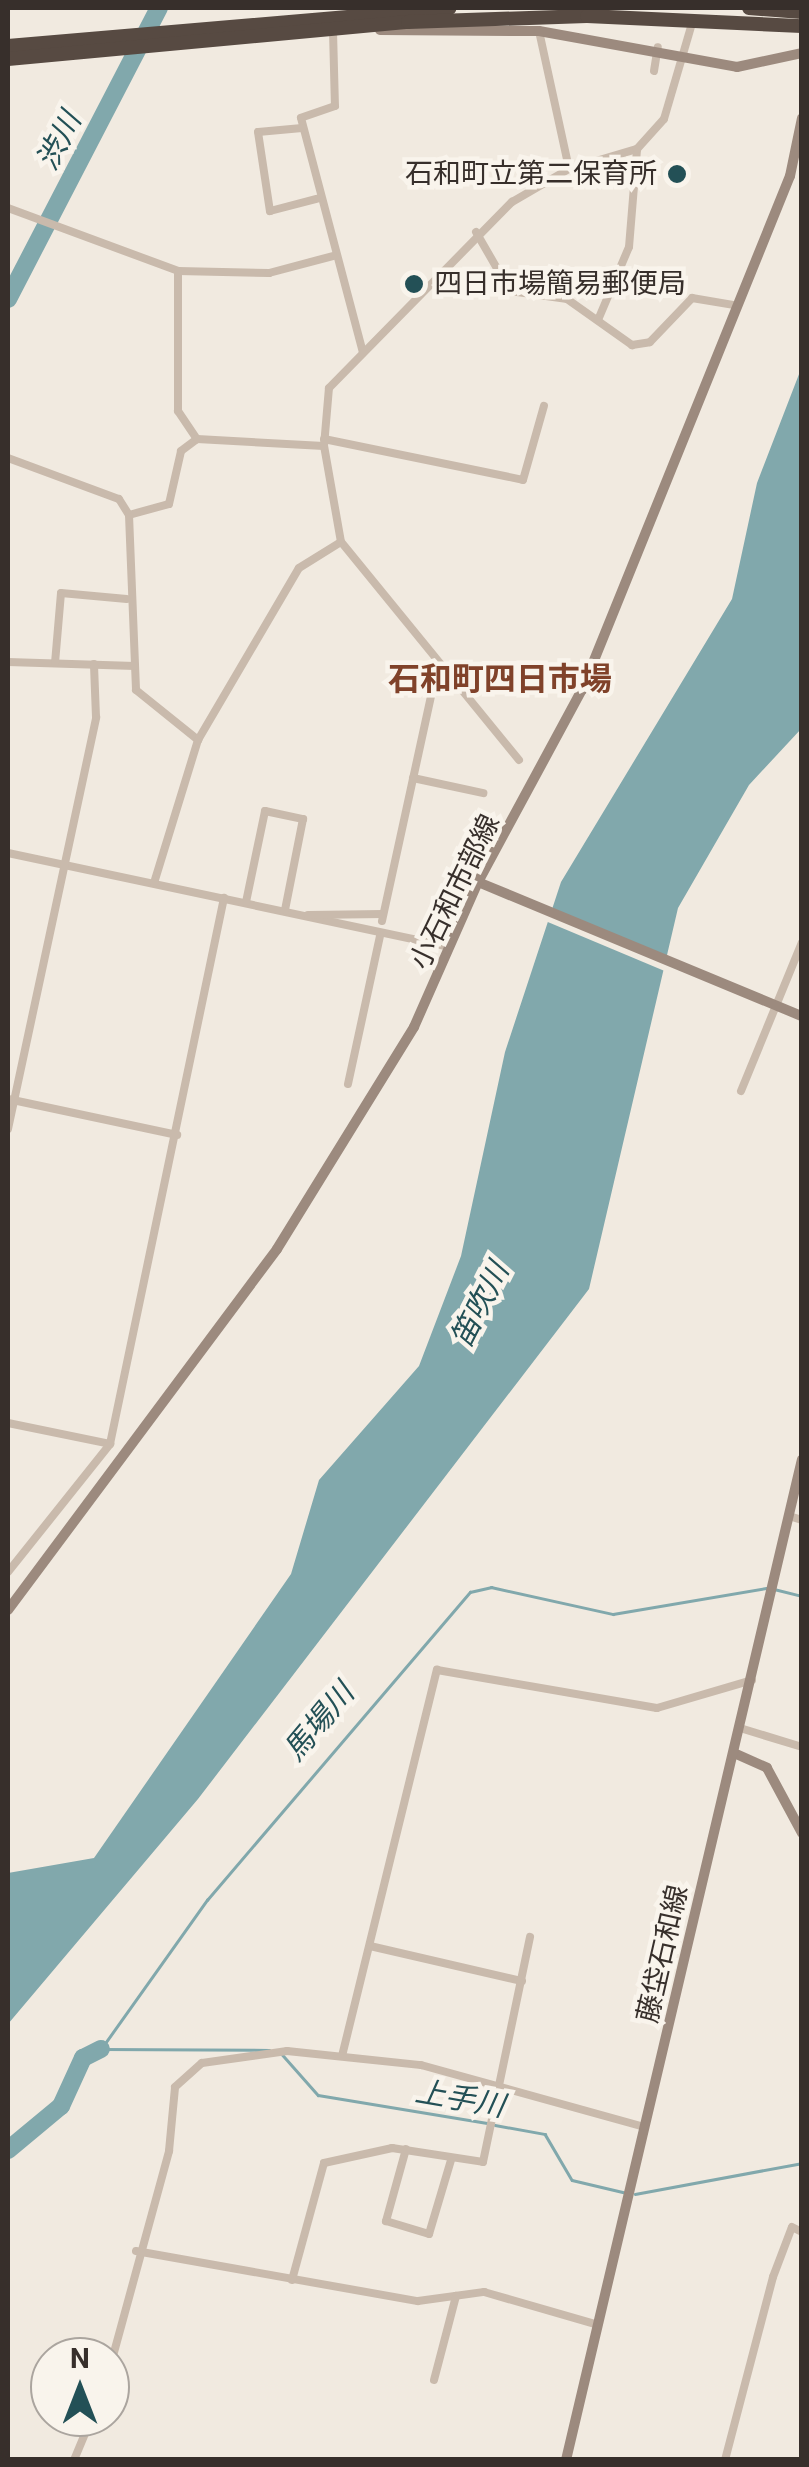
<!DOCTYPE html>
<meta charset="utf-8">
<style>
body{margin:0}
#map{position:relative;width:809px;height:2467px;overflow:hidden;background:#f1eae0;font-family:Roboto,"Noto Sans JP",sans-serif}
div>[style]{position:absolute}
.water>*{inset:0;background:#81a8ac}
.pier>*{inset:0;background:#f1eae0}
.stream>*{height:2.5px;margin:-1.25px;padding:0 1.25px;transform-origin:1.25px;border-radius:1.25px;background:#81a8ac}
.river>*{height:18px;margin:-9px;padding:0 9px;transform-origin:9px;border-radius:9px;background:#81a8ac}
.street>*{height:8px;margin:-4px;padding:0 4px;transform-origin:4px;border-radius:4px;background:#c9baac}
.secondary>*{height:10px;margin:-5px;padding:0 5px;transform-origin:5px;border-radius:5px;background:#9c8a7e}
.highway>*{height:14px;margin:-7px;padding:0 7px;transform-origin:7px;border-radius:7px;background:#574a42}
.dots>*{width:28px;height:28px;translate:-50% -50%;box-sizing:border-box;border:5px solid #f9f4ec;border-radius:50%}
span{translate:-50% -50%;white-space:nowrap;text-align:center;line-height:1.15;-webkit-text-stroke:9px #f9f4ec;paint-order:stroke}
.poi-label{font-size:28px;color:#372f2b}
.right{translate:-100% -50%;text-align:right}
.left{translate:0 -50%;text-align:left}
.street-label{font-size:28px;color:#372f2b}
.water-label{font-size:30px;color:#235056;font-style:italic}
.quarter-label{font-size:32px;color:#80422a;font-weight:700}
.frame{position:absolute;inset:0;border:10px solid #372f2b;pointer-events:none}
.north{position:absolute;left:30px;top:2337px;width:100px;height:100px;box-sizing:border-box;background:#f9f4ec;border:2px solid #aba59f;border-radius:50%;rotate:0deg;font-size:28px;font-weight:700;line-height:40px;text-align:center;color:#372f2b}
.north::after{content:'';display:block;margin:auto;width:35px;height:45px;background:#235056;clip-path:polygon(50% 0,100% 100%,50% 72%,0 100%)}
</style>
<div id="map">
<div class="water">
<i style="clip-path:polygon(801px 369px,801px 729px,749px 785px,678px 908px,589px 1289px,198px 1799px,8px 2024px,8px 1873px,94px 1858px,291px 1574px,319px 1480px,419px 1366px,461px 1256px,505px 1052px,561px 882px,732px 599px,757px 483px)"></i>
</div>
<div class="pier">
<i style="clip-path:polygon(547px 908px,670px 960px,667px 972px,543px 920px)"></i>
</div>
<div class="stream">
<i style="left:774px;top:1589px;width:29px;rotate:14deg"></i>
<i style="left:101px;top:2049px;width:183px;rotate:-54.6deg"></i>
<i style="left:207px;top:1900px;width:405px;rotate:-49.5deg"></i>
<i style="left:470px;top:1592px;width:22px;rotate:-13deg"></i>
<i style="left:491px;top:1587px;width:125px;rotate:12.5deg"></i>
<i style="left:613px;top:1614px;width:155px;rotate:-9.6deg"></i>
<i style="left:102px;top:2049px;width:167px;rotate:0.3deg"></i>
<i style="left:281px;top:2053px;width:56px;rotate:48.6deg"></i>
<i style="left:318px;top:2095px;width:171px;rotate:9.4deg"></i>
<i style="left:495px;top:2125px;width:51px;rotate:10.2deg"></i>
<i style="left:545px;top:2134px;width:53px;rotate:59.6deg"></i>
<i style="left:572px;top:2180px;width:57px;rotate:13.3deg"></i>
<i style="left:635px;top:2194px;width:170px;rotate:-10.5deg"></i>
</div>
<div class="river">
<i style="left:8px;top:299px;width:328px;rotate:-62.6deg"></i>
<i style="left:8px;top:2150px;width:69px;rotate:-39.7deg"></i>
<i style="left:61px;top:2106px;width:53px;rotate:-65.4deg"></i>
<i style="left:83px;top:2058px;width:20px;rotate:-27deg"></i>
</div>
<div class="street">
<i style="left:333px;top:31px;width:75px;rotate:88.5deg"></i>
<i style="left:335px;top:106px;width:36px;rotate:161deg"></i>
<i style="left:301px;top:118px;width:242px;rotate:75.2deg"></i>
<i style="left:539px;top:31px;width:141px;rotate:77.7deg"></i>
<i style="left:654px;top:71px;width:24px;rotate:-81deg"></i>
<i style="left:302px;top:128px;width:44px;rotate:174.8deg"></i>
<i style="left:258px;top:132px;width:80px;rotate:81.4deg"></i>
<i style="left:270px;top:211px;width:48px;rotate:-14.6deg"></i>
<i style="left:8px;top:208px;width:181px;rotate:20.3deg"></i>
<i style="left:178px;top:271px;width:91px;rotate:1.3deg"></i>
<i style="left:269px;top:273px;width:66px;rotate:-14.9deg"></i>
<i style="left:476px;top:232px;width:68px;rotate:60deg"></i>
<i style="left:510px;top:291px;width:58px;rotate:8deg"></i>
<i style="left:567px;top:299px;width:80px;rotate:35.3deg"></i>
<i style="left:632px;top:345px;width:18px;rotate:-9deg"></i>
<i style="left:650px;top:342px;width:61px;rotate:-46.3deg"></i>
<i style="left:692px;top:298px;width:43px;rotate:9.5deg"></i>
<i style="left:178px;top:271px;width:140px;rotate:90deg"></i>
<i style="left:178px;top:411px;width:34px;rotate:56deg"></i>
<i style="left:598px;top:320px;width:79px;rotate:-67deg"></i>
<i style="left:629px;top:247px;width:98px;rotate:-85.3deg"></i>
<i style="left:324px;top:439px;width:203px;rotate:11.6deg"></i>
<i style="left:523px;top:480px;width:77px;rotate:-74.2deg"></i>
<i style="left:8px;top:458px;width:118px;rotate:20.3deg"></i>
<i style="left:119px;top:499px;width:19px;rotate:58deg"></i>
<i style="left:129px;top:515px;width:175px;rotate:87.7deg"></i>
<i style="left:136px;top:690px;width:80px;rotate:38.9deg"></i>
<i style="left:129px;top:515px;width:41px;rotate:-15.4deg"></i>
<i style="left:169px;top:504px;width:54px;rotate:-77.2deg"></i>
<i style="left:181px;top:451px;width:20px;rotate:-37deg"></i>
<i style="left:197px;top:439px;width:127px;rotate:3.2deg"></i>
<i style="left:8px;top:662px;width:127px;rotate:1.8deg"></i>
<i style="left:55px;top:663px;width:70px;rotate:-85.1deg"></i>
<i style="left:61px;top:593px;width:66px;rotate:5.2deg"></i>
<i style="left:519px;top:760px;width:281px;rotate:-129.2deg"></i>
<i style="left:341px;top:542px;width:97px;rotate:-100deg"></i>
<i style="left:324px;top:446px;width:58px;rotate:-85.1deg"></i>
<i style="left:329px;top:388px;width:261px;rotate:-45.5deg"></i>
<i style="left:512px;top:202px;width:66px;rotate:-30.1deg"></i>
<i style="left:569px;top:169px;width:71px;rotate:-16.4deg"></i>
<i style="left:637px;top:149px;width:40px;rotate:-48deg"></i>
<i style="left:664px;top:119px;width:100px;rotate:-73.7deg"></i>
<i style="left:413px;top:778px;width:72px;rotate:12.1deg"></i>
<i style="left:8px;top:853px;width:451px;rotate:12deg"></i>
<i style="left:154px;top:883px;width:150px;rotate:-72.9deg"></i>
<i style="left:198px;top:740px;width:199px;rotate:-59.6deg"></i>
<i style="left:299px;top:568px;width:49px;rotate:-31.8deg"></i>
<i style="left:246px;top:902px;width:93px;rotate:-78.2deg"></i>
<i style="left:265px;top:811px;width:39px;rotate:12deg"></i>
<i style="left:303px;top:819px;width:93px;rotate:101.2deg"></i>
<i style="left:308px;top:915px;width:75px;rotate:-0.8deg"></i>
<i style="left:382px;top:921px;width:258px;rotate:-77.7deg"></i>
<i style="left:348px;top:1084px;width:151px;rotate:-77.8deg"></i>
<i style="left:741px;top:1091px;width:161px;rotate:-67.7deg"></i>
<i style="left:8px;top:1099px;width:173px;rotate:12deg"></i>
<i style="left:8px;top:1129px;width:421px;rotate:-77.9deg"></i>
<i style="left:96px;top:717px;width:53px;rotate:-92.2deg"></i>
<i style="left:8px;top:1423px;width:104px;rotate:11.6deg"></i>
<i style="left:789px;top:1516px;width:14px;rotate:17deg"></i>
<i style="left:8px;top:1572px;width:164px;rotate:-51.4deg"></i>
<i style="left:110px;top:1444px;width:558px;rotate:-78.21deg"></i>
<i style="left:740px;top:1728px;width:65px;rotate:17deg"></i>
<i style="left:370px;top:1946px;width:156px;rotate:13deg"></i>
<i style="left:342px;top:2056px;width:398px;rotate:-76.2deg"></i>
<i style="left:437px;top:1670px;width:223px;rotate:9.8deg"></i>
<i style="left:657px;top:1708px;width:99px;rotate:-16.4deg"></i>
<i style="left:406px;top:2149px;width:75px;rotate:105.5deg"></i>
<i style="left:386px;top:2221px;width:45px;rotate:16.8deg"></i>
<i style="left:429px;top:2234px;width:77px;rotate:-73.4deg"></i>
<i style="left:136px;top:2251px;width:286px;rotate:10.1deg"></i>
<i style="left:418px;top:2301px;width:67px;rotate:-7.8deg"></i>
<i style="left:484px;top:2292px;width:116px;rotate:16.1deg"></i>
<i style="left:292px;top:2280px;width:121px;rotate:-74.7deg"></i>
<i style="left:324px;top:2163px;width:70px;rotate:-12.4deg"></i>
<i style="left:392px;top:2148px;width:92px;rotate:8.7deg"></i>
<i style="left:483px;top:2162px;width:230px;rotate:-78.2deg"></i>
<i style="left:110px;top:2367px;width:224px;rotate:-74.7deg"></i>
<i style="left:169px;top:2151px;width:64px;rotate:-84.6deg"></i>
<i style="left:175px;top:2087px;width:36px;rotate:-42deg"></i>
<i style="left:202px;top:2063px;width:86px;rotate:-8deg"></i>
<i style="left:287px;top:2051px;width:135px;rotate:6deg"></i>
<i style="left:421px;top:2065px;width:231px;rotate:15.5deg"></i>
<i style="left:434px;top:2380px;width:87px;rotate:-75.3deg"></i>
<i style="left:74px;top:2460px;width:47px;rotate:-67.3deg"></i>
<i style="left:725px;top:2460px;width:189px;rotate:-75.3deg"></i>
<i style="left:773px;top:2277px;width:53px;rotate:-69.2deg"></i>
<i style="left:792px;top:2227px;width:11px;rotate:27deg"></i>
</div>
<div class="secondary">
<i style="left:380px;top:30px;width:159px;rotate:0.4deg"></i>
<i style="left:539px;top:31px;width:201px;rotate:10.3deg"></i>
<i style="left:737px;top:67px;width:66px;rotate:-12.2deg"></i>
<i style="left:478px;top:882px;width:351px;rotate:22.5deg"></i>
<i style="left:8px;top:1610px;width:450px;rotate:-53.3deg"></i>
<i style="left:277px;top:1249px;width:261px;rotate:-58.3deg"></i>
<i style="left:414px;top:1027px;width:158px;rotate:-66.2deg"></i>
<i style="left:478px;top:882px;width:218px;rotate:-61.6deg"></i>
<i style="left:582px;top:690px;width:554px;rotate:-67.97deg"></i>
<i style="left:790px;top:176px;width:59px;rotate:-78.3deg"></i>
<i style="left:734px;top:1753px;width:36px;rotate:24deg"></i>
<i style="left:767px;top:1768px;width:74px;rotate:61.7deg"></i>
<i style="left:566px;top:2460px;width:1028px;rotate:-76.73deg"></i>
</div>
<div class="highway">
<i style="left:749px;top:8px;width:53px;rotate:4.3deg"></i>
<i style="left:8px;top:46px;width:443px;rotate:-4.9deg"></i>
<i style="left:8px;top:59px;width:402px;rotate:-5.3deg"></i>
<i style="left:408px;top:22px;width:179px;rotate:-1.9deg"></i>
<i style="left:587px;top:16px;width:215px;rotate:2.7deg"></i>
</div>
<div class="dots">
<i style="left:677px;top:174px;background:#235056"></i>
<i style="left:414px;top:284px;background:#235056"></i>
</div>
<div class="poi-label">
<span class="right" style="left:657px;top:174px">石和町立第二保育所</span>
<span class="left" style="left:434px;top:284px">四日市場簡易郵便局</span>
</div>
<div class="street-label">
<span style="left:455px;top:892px;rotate:-64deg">小石和市部線</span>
<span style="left:663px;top:1954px;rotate:-77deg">藤垈石和線</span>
</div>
<div class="water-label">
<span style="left:59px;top:141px;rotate:-63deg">渋川</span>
<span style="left:480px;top:1305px;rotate:-63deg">笛吹川</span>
<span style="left:319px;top:1722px;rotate:-50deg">馬場川</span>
<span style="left:460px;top:2099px;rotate:10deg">上手川</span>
</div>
<div class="quarter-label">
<span style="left:500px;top:679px">石和町四日市場</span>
</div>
<div class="frame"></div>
<div class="north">N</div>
</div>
